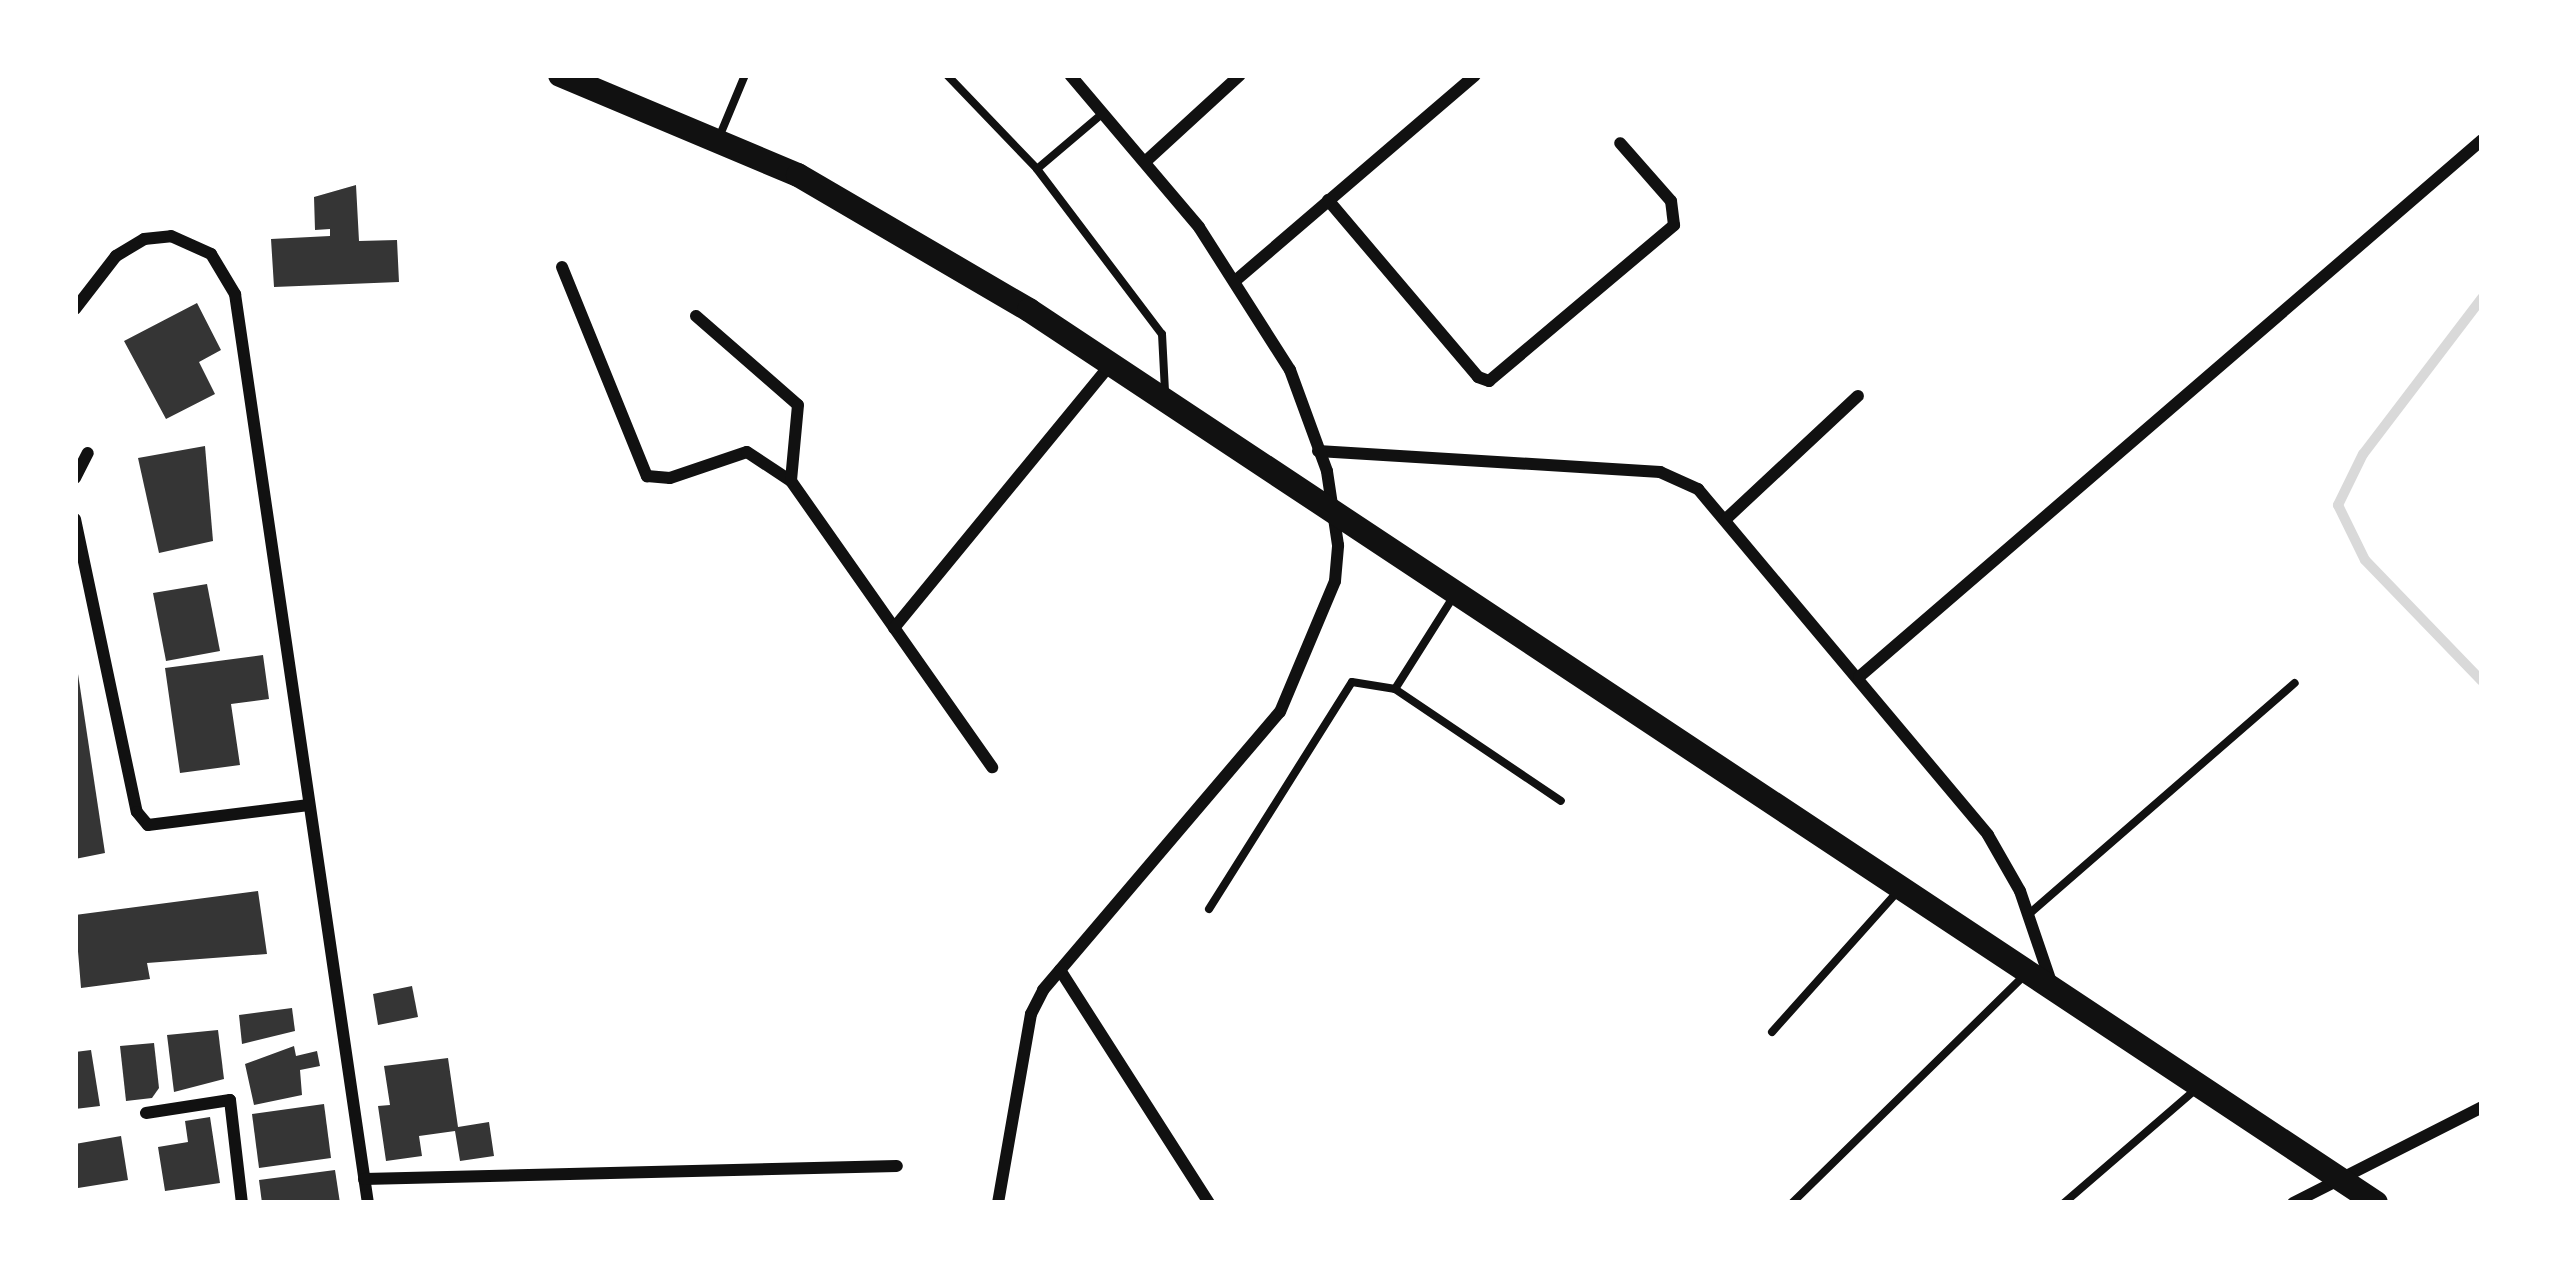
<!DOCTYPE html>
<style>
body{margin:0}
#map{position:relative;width:2557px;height:1278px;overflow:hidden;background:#fff;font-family:Arial,sans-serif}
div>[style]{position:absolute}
.stream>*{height:10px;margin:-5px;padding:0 5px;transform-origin:5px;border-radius:5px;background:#d9d9d9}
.building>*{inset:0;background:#353535}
.service>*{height:8px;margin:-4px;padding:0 4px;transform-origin:4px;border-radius:4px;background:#111}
.minor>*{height:12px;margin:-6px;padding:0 6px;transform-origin:6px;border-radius:6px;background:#111}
.trunk>*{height:24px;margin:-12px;padding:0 12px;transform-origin:12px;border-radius:12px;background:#111}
span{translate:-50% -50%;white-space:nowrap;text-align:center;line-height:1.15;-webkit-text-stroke:9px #fff;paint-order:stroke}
.frame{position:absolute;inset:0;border:78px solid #fff;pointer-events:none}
</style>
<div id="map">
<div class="stream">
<i style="left:2482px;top:298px;width:196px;rotate:127.3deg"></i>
<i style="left:2363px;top:454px;width:57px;rotate:116.1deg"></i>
<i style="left:2338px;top:505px;width:61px;rotate:63.9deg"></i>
<i style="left:2365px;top:560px;width:168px;rotate:46deg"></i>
</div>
<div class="building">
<i style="clip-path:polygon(356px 185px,359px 241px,397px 240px,399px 282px,274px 287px,271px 239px,330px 236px,330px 229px,315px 230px,314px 197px)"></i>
<i style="clip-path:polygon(197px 303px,221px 350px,199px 362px,215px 394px,166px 419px,124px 341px)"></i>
<i style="clip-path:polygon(205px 446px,213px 541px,159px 553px,138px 458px)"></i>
<i style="clip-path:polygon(207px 584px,220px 651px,166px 661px,153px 593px)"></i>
<i style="clip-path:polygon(263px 655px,269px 699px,231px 704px,240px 765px,180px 773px,165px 668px)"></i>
<i style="clip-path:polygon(78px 674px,105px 853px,75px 859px,75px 675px)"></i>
<i style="clip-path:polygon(258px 891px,267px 954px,147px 963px,150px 979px,81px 988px,75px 915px)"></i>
<i style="clip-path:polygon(412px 986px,418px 1017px,378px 1025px,373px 994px)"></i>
<i style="clip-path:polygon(292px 1008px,295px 1031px,242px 1044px,239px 1015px)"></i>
<i style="clip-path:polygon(218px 1030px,224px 1079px,174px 1092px,167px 1035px)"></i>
<i style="clip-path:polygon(154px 1043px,159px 1088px,152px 1098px,126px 1101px,120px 1046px)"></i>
<i style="clip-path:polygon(294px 1046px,296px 1056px,317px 1051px,320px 1066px,300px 1070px,302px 1095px,254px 1105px,245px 1064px)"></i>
<i style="clip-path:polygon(91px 1050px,100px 1106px,75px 1109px,75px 1052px)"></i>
<i style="clip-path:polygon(448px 1058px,458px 1127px,489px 1122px,494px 1156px,460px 1161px,455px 1131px,419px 1136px,422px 1156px,386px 1161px,378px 1106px,390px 1105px,384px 1066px)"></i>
<i style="clip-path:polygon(324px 1104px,331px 1158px,259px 1168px,252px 1114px)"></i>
<i style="clip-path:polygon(210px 1117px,220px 1183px,165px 1191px,158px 1147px,188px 1142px,185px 1121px)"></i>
<i style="clip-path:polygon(121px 1136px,128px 1180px,78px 1188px,75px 1144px)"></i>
<i style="clip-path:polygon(335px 1170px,340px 1203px,262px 1203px,259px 1180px)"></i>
</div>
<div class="service">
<i style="left:947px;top:75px;width:130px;rotate:46.2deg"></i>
<i style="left:1037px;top:169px;width:207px;rotate:52.9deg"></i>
<i style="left:1162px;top:334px;width:57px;rotate:87deg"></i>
<i style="left:720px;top:135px;width:65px;rotate:-67.4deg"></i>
<i style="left:1037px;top:169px;width:87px;rotate:-40.3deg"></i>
<i style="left:1395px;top:689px;width:112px;rotate:-57.7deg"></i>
<i style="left:1209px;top:909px;width:268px;rotate:-57.8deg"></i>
<i style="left:1352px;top:682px;width:44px;rotate:9.2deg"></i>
<i style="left:1395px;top:689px;width:200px;rotate:34deg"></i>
<i style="left:2029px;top:914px;width:352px;rotate:-41deg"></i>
<i style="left:1772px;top:1032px;width:191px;rotate:-48.2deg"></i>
<i style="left:1792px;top:1203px;width:322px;rotate:-44.4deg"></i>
<i style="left:2064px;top:1203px;width:173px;rotate:-40.8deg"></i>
</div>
<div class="minor">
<i style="left:1145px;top:162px;width:129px;rotate:-42.5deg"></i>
<i style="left:1328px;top:200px;width:232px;rotate:49.7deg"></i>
<i style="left:1478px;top:377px;width:12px;rotate:20deg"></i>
<i style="left:1489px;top:381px;width:242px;rotate:-40.1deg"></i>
<i style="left:1674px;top:225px;width:24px;rotate:-97deg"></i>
<i style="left:1671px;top:201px;width:77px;rotate:-131.3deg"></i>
<i style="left:562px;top:267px;width:226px;rotate:67.9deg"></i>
<i style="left:647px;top:476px;width:23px;rotate:5deg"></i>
<i style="left:670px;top:478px;width:81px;rotate:-18.7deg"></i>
<i style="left:747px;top:452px;width:53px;rotate:33.4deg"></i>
<i style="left:791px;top:481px;width:350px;rotate:54.9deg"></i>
<i style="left:1235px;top:281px;width:316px;rotate:-40.6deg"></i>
<i style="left:75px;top:309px;width:67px;rotate:-52.3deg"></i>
<i style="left:116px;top:256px;width:33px;rotate:-31deg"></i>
<i style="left:144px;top:239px;width:27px;rotate:-6deg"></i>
<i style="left:171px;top:236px;width:44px;rotate:24.2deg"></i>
<i style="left:211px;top:254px;width:47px;rotate:59deg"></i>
<i style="left:235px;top:294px;width:919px;rotate:81.68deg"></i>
<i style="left:696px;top:316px;width:135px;rotate:41.1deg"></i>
<i style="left:798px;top:405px;width:76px;rotate:95.3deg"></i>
<i style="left:1318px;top:451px;width:343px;rotate:3.5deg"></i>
<i style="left:1660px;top:472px;width:42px;rotate:24.1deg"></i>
<i style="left:1698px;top:489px;width:451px;rotate:50deg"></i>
<i style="left:1988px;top:835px;width:64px;rotate:60.3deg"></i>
<i style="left:2020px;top:891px;width:99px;rotate:71.2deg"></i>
<i style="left:75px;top:478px;width:28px;rotate:-63deg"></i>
<i style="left:1727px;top:518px;width:179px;rotate:-43deg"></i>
<i style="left:75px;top:519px;width:299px;rotate:78.1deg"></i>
<i style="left:137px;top:812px;width:17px;rotate:50deg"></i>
<i style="left:148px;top:825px;width:162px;rotate:-7.1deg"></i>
<i style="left:894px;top:628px;width:340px;rotate:-50.6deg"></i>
<i style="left:1859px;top:677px;width:822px;rotate:-40.76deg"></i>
<i style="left:1060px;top:970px;width:277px;rotate:57.4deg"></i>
<i style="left:146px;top:1113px;width:85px;rotate:-8.8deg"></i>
<i style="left:230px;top:1100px;width:104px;rotate:83.4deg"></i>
<i style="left:364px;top:1179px;width:533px;rotate:-1.4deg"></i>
<i style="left:998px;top:1203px;width:192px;rotate:-80.1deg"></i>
<i style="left:1031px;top:1014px;width:27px;rotate:-63deg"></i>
<i style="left:1043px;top:990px;width:365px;rotate:-49.6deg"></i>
<i style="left:1280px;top:712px;width:142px;rotate:-67.2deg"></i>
<i style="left:1335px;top:581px;width:36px;rotate:-85deg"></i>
<i style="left:1338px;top:545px;width:75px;rotate:-98.5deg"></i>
<i style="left:1327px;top:471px;width:108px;rotate:-110.1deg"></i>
<i style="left:1290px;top:370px;width:169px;rotate:-122.5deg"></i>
<i style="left:1199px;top:227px;width:199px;rotate:-130.3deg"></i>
<i style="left:2293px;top:1203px;width:212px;rotate:-26.9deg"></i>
</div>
<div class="trunk">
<i style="left:560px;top:75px;width:258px;rotate:22.8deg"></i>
<i style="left:798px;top:175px;width:268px;rotate:30.3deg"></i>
<i style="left:1029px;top:310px;width:1616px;rotate:33.54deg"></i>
</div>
<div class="frame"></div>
</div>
